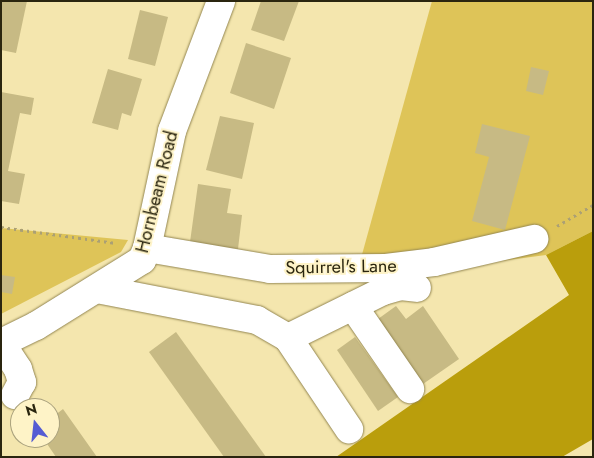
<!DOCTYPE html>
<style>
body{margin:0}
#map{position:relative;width:594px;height:458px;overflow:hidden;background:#f4e6ae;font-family:Jost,sans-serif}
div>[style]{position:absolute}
.green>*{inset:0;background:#dec458}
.forest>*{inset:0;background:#ba9e0c}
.building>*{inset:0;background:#c7ba84}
.path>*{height:3px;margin-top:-1.5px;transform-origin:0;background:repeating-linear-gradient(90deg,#aba074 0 2.5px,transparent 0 6.5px)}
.roads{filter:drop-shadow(0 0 1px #938651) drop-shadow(0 0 1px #938651)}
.minor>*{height:28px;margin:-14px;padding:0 14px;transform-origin:14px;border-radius:14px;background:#fff}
span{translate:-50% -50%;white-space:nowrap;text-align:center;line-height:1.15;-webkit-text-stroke:4px #fef3c7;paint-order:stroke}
.street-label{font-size:18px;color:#2a250f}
.frame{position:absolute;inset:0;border:2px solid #2a250f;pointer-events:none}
.north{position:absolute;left:10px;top:398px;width:50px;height:50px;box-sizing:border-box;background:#fef3c7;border:1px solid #a9a17d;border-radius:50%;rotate:344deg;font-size:14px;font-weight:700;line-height:20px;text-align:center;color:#2a250f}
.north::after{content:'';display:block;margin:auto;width:18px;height:22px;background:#555cd3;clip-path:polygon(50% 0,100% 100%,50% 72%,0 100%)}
</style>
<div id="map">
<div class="green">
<i style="clip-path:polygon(432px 1px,593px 1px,593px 231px,546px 255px,355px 280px)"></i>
<i style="clip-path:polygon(1px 228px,128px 240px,121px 252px,1px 314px)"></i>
</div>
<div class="forest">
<i style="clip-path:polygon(593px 231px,593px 439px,562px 457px,336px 457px,569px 295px,546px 255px)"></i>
</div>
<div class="building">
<i style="clip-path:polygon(1px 1px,27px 1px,16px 53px,1px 50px)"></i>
<i style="clip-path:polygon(261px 1px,299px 1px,284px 41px,251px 30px)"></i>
<i style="clip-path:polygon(140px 10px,168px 17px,155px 66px,128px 59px)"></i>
<i style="clip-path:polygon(246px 43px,291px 58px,274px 109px,230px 93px)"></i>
<i style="clip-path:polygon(531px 67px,549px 71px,543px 95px,526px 91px)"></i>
<i style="clip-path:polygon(108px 69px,142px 79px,131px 116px,122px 113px,118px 130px,92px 123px)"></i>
<i style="clip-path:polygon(1px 92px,34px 98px,31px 115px,20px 113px,8px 171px,25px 174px,19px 204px,1px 201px)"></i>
<i style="clip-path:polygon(220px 116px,254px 123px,242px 179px,206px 170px)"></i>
<i style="clip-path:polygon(482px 124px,530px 136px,505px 230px,472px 221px,489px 157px,475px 153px)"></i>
<i style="clip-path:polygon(198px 184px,231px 189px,227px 213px,242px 215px,238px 249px,190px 242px)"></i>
<i style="clip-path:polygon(1px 275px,15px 277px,12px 294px,1px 292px)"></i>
<i style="clip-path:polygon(396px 306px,406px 319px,423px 306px,459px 359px,423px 384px,378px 319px)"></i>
<i style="clip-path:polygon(176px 332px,266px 457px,224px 457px,149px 352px)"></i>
<i style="clip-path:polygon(355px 337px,398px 397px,378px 411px,337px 350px)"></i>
<i style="clip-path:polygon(63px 409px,97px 457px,56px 457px,43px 438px,50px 438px,50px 419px)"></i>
</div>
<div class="path">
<i style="left:557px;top:226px;width:42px;rotate:-30.3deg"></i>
<i style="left:1px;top:227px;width:116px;rotate:7.9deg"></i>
</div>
<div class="roads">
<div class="minor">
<i style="left:147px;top:248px;width:125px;rotate:9.7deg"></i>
<i style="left:270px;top:269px;width:116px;rotate:-0.5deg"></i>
<i style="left:386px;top:268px;width:48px;rotate:-7.1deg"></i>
<i style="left:434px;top:262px;width:103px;rotate:-13deg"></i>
<i style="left:97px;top:289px;width:163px;rotate:11deg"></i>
<i style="left:257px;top:320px;width:36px;rotate:30deg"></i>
<i style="left:288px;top:338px;width:110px;rotate:56.2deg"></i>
<i style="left:353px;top:306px;width:101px;rotate:55.5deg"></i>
<i style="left:288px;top:338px;width:106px;rotate:-26.3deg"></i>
<i style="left:383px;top:291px;width:19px;rotate:-16deg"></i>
<i style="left:401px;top:286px;width:16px;rotate:7deg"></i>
<i style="left:1px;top:343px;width:39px;rotate:-26deg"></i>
<i style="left:36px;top:326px;width:125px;rotate:-31.9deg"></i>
<i style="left:142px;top:260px;width:13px;rotate:-67deg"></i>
<i style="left:147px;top:248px;width:120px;rotate:-77.9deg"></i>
<i style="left:172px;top:131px;width:139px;rotate:-69.3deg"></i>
<i style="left:1px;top:343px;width:31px;rotate:57deg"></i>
<i style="left:18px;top:369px;width:14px;rotate:73deg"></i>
<i style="left:22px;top:382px;width:15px;rotate:118deg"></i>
</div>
</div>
<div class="street-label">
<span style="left:157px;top:192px;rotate:-76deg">Hornbeam Road</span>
<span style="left:341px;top:267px;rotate:-1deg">Squirrel's Lane</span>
</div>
<div class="frame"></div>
<div class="north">N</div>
</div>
